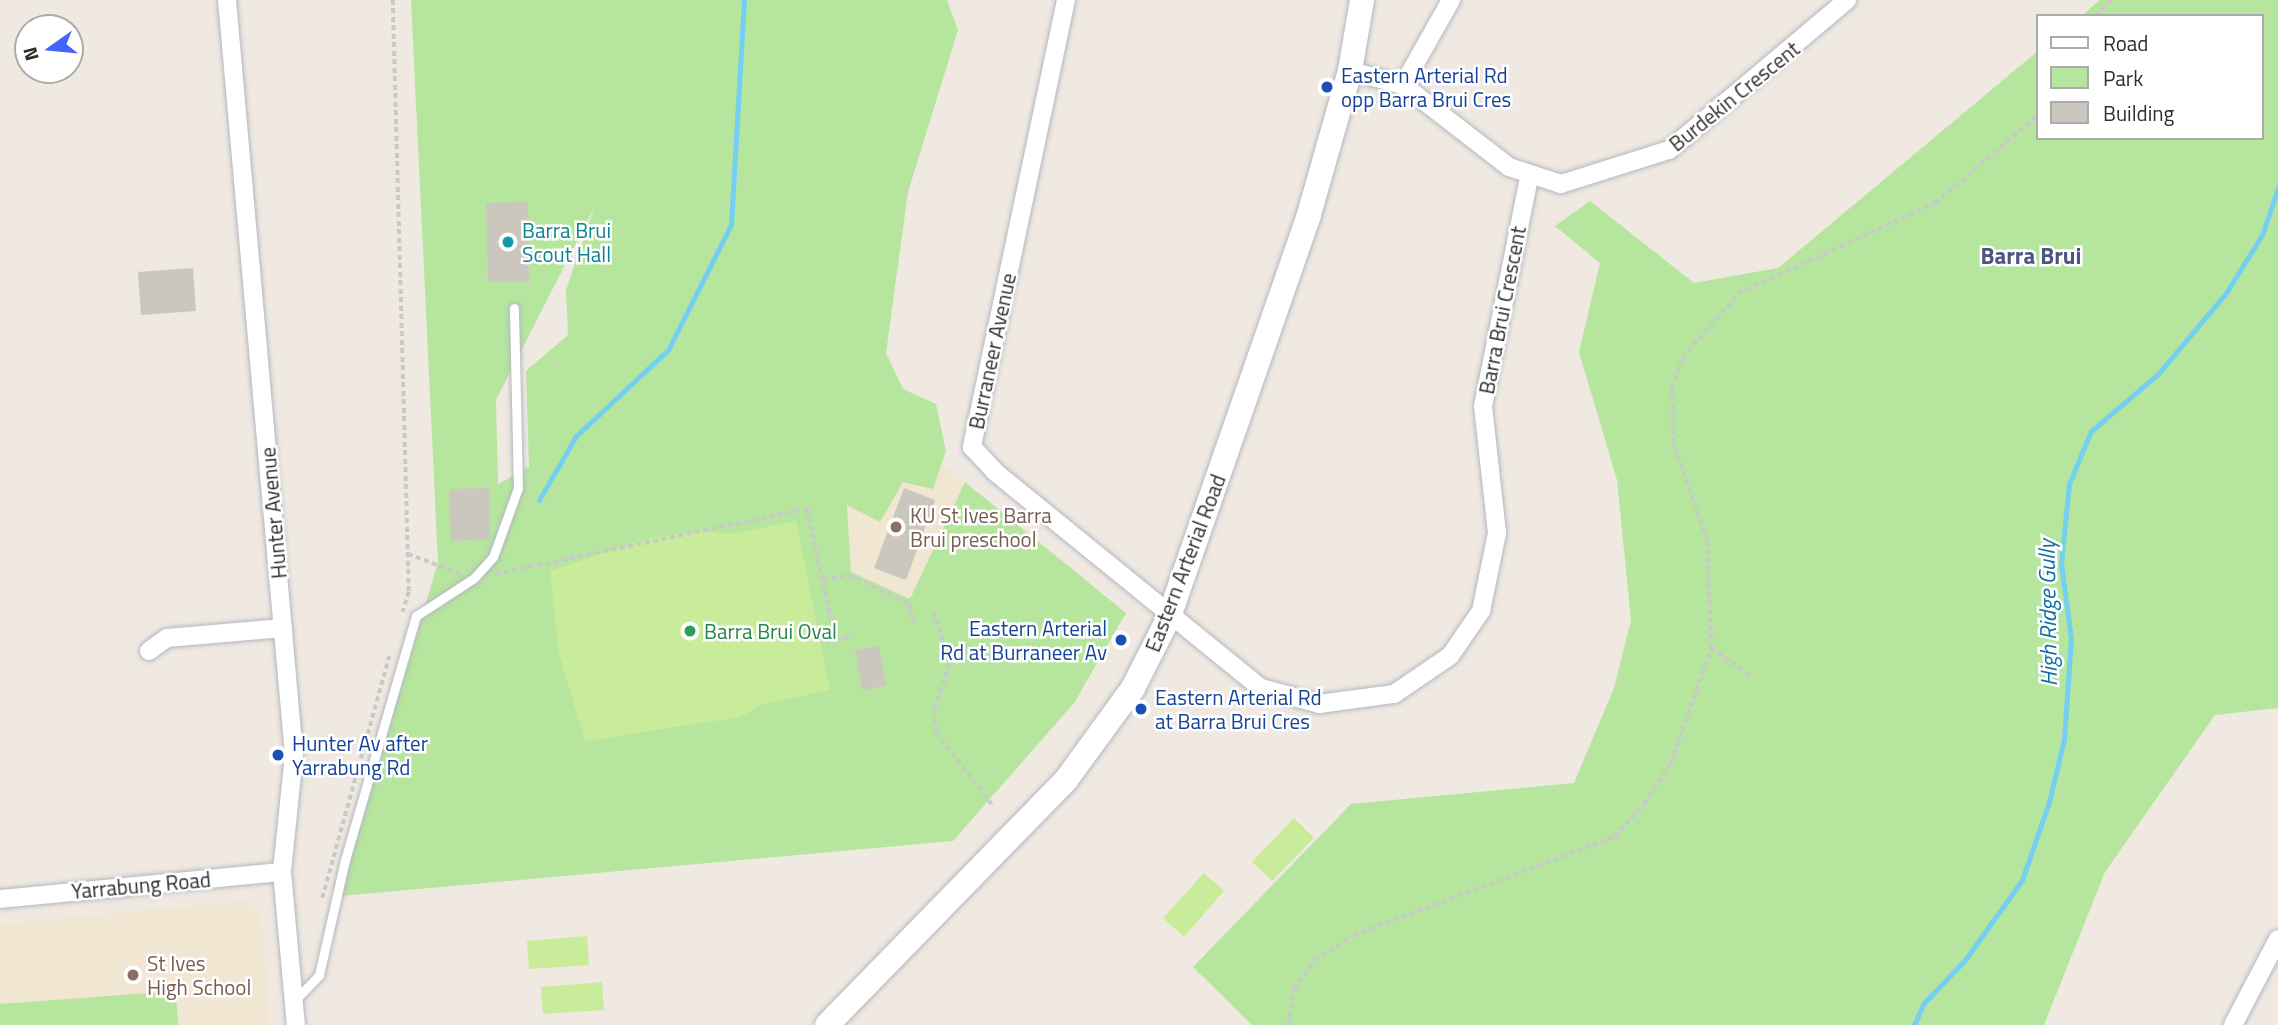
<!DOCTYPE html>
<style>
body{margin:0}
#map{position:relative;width:2278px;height:1025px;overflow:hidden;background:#efe9e1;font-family:"Titillium Web",sans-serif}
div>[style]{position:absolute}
.education>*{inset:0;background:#f0e6d1}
.green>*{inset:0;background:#b6e59e}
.pitch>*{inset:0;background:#c9ec9a}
.stream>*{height:5px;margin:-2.5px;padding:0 2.5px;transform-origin:2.5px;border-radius:2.5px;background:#75cff0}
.building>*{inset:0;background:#cbc7bf}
.path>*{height:3.5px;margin-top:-1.75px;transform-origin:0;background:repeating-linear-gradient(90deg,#c9c9c9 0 5px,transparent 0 8.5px)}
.roads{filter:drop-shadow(0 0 2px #b4b7c1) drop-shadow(0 0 2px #b4b7c1)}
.service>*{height:9px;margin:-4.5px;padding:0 4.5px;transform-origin:4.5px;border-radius:4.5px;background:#fff}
.minor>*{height:18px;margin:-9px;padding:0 9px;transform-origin:9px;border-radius:9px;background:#fff}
.secondary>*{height:24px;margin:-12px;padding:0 12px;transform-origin:12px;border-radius:12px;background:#fff}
.dots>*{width:19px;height:19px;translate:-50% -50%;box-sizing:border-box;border:4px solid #fff;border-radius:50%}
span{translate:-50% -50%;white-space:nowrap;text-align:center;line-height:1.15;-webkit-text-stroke:5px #fff;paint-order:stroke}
.transit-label{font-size:21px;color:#164399}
.left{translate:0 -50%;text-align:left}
.right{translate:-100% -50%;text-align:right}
.street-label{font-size:21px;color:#2e2e2e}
.culture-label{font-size:21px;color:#0d838f}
.education-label{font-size:21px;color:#785e54}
.leisure-label{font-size:21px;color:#27864d}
.neighbourhood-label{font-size:23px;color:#4d5680;font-weight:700}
.water-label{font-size:23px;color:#0d6fa3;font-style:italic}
.legend{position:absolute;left:2036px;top:14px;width:228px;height:126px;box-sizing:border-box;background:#fff;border:2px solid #ababab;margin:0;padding:9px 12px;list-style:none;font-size:21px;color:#2e2e2e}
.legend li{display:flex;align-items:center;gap:14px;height:35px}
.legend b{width:35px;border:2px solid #ababab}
.north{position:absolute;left:14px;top:14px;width:70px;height:70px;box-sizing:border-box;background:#fff;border:2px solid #ababab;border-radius:50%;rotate:255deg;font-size:19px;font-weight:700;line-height:28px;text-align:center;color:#2e2e2e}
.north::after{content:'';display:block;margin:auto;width:24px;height:32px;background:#4264fb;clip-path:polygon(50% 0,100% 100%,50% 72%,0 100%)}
</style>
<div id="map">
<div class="education">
<i style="clip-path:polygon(841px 398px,880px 412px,965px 482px,910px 600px,851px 572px)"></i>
<i style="clip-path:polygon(245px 901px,261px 916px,270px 1025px,0 1025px,0 924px)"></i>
</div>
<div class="green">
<i style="clip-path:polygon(evenodd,411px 0,947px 0,958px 30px,908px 192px,886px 353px,903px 389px,936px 404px,946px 451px,933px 489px,903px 482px,880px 522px,847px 505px,851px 572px,910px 599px,965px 482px,1126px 613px,1074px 703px,953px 841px,340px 896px,438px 562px,411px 0,594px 208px,566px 290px,568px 335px,526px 371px,529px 467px,498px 484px,496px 400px,594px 208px)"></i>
<i style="clip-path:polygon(2100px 0,2278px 0,2278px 708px,2215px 715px,2105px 872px,2044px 1025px,1252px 1025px,1193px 967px,1351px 804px,1574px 783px,1614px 688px,1631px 620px,1617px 480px,1579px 352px,1600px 263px,1555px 226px,1590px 201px,1694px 283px,1778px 268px,2038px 51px,2038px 138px,2262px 138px,2262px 16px,2081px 16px)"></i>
<i style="clip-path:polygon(176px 991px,178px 1025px,0 1025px,0 1004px)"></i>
</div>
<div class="pitch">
<i style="clip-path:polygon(796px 521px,830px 690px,763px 704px,740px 717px,585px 741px,559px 654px,550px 571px,649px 538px,701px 531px,732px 534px)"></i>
<i style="clip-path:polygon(1294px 818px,1314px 838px,1272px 881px,1252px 862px)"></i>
<i style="clip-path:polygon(1204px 873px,1224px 891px,1184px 937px,1163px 918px)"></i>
<i style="clip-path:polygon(587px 936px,589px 965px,529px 969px,527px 941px)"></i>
<i style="clip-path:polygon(602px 982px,604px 1010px,543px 1014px,541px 987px)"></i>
</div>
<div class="stream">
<i style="left:539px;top:500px;width:74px;rotate:-60deg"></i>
<i style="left:576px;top:436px;width:126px;rotate:-43.1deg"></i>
<i style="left:668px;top:350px;width:140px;rotate:-63.3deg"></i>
<i style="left:731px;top:225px;width:225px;rotate:-86.7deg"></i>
<i style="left:1914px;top:1025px;width:24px;rotate:-66deg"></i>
<i style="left:1924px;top:1003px;width:59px;rotate:-46.4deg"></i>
<i style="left:1965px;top:960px;width:98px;rotate:-54.5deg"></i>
<i style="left:2022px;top:880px;width:83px;rotate:-70.9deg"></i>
<i style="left:2049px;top:802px;width:65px;rotate:-76.6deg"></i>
<i style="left:2064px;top:739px;width:100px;rotate:-86deg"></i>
<i style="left:2071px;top:639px;width:77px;rotate:-97.5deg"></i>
<i style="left:2061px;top:563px;width:79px;rotate:-84.2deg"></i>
<i style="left:2069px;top:484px;width:57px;rotate:-67.5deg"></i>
<i style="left:2091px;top:431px;width:88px;rotate:-40.4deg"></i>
<i style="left:2158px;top:374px;width:106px;rotate:-50deg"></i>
<i style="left:2226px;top:293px;width:68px;rotate:-58.2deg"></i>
<i style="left:2262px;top:235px;width:50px;rotate:-71.2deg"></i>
</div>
<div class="building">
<i style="clip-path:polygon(528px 202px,529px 282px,488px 282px,486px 203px)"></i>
<i style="clip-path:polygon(193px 268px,196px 311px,141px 315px,138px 272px)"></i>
<i style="clip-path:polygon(489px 488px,490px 539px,451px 541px,449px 489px)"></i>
<i style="clip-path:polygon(904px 488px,935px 500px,906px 580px,874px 568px)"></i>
<i style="clip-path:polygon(879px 646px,886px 686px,862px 690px,855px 650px)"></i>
</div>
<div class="path">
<i style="left:393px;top:0;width:592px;rotate:88.45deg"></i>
<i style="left:409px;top:592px;width:21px;rotate:107deg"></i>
<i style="left:2095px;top:16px;width:23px;rotate:-45deg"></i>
<i style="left:408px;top:554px;width:57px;rotate:20.7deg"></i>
<i style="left:495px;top:574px;width:319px;rotate:-11.8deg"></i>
<i style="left:807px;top:509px;width:134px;rotate:77.5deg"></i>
<i style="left:836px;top:640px;width:18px;rotate:-13deg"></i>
<i style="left:823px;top:580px;width:26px;rotate:-11deg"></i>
<i style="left:849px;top:575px;width:67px;rotate:25.8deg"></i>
<i style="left:909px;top:604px;width:21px;rotate:76deg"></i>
<i style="left:934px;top:612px;width:54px;rotate:72.9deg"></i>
<i style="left:950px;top:664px;width:50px;rotate:108.8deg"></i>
<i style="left:934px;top:711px;width:22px;rotate:82deg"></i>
<i style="left:937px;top:733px;width:92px;rotate:52.5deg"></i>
<i style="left:1711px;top:648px;width:50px;rotate:34.3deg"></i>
<i style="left:322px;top:898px;width:251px;rotate:-74.5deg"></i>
<i style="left:1288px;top:1025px;width:36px;rotate:-81deg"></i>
<i style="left:1294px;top:989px;width:36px;rotate:-54deg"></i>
<i style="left:1315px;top:960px;width:46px;rotate:-32.7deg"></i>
<i style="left:1354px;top:935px;width:278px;rotate:-20.7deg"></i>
<i style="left:1614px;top:837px;width:45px;rotate:-47.7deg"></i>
<i style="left:1644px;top:804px;width:49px;rotate:-56.6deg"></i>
<i style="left:1671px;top:763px;width:122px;rotate:-70.8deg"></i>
<i style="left:1711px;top:648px;width:108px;rotate:-92.1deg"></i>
<i style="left:1707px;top:540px;width:103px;rotate:-109.3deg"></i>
<i style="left:1673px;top:443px;width:55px;rotate:-91deg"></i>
<i style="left:1672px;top:388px;width:32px;rotate:-72deg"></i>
<i style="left:1682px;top:358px;width:86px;rotate:-48.8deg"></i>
<i style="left:1739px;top:293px;width:216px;rotate:-24.7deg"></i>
<i style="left:1935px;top:203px;width:135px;rotate:-40.5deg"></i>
</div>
<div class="roads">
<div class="service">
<i style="left:295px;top:1000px;width:35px;rotate:-46deg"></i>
<i style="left:319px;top:975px;width:118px;rotate:-77.3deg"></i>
<i style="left:345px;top:860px;width:254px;rotate:-73.8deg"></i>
<i style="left:416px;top:616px;width:69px;rotate:-33.2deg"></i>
<i style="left:474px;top:578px;width:28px;rotate:-48deg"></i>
<i style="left:493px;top:557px;width:73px;rotate:-70.1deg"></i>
<i style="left:518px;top:488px;width:180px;rotate:-91.3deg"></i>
</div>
<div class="minor">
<i style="left:227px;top:0;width:758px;rotate:84.93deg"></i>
<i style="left:294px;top:755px;width:118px;rotate:95.9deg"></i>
<i style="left:282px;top:872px;width:154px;rotate:84.8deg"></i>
<i style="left:1066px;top:0;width:457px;rotate:101.9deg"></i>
<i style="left:972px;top:447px;width:34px;rotate:47deg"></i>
<i style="left:995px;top:472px;width:343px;rotate:39.1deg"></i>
<i style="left:1261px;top:688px;width:60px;rotate:15.4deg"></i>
<i style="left:1319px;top:704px;width:76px;rotate:-7.6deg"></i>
<i style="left:1394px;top:694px;width:68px;rotate:-34.2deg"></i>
<i style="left:1450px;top:656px;width:55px;rotate:-55.4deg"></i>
<i style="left:1481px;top:611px;width:80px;rotate:-78.4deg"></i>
<i style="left:1497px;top:533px;width:128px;rotate:-96.3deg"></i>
<i style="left:1483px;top:406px;width:234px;rotate:-78.6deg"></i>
<i style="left:1350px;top:71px;width:55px;rotate:14.8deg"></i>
<i style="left:1403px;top:85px;width:134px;rotate:37.7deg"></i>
<i style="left:1509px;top:167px;width:55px;rotate:18.1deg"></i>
<i style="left:1561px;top:184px;width:113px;rotate:-17.5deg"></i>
<i style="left:1669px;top:150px;width:233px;rotate:-40.1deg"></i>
<i style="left:1403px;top:85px;width:98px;rotate:-60.5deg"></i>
<i style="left:149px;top:651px;width:22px;rotate:-36deg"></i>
<i style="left:167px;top:638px;width:116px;rotate:-4.9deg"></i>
<i style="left:0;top:899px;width:283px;rotate:-5.5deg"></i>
<i style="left:2233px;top:1025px;width:97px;rotate:-62.4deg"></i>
</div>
<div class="secondary">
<i style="left:827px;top:1025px;width:342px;rotate:-45.7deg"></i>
<i style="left:1066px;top:780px;width:114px;rotate:-53.9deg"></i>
<i style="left:1133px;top:688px;width:80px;rotate:-63.1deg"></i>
<i style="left:1169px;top:617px;width:423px;rotate:-70.8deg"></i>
<i style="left:1308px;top:218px;width:153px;rotate:-74.1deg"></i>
<i style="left:1350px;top:71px;width:72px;rotate:-80.4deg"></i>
</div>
</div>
<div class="dots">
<i style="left:1327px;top:87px;background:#1a4fb4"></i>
<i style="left:508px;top:242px;background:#0f9aa8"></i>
<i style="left:896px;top:527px;background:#8d6e63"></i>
<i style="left:690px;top:631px;background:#2e9e5b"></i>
<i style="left:1121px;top:640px;background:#1a4fb4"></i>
<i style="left:1141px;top:709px;background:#1a4fb4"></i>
<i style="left:278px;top:755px;background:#1a4fb4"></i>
<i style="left:133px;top:975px;background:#8d6e63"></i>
</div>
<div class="transit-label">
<span class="left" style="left:1341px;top:87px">Eastern Arterial Rd<br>opp Barra Brui Cres</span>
<span class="right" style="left:1107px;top:640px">Eastern Arterial<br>Rd at Burraneer Av</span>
<span class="left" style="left:1155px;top:709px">Eastern Arterial Rd<br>at Barra Brui Cres</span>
<span class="left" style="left:292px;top:755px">Hunter Av after<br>Yarrabung Rd</span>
</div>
<div class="street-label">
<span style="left:1734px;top:96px;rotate:-39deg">Burdekin Crescent</span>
<span style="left:1502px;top:310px;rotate:-79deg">Barra Brui Crescent</span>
<span style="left:992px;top:351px;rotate:-78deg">Burraneer Avenue</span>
<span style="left:273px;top:513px;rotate:-95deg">Hunter Avenue</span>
<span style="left:1185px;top:563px;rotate:-69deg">Eastern Arterial Road</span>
<span style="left:141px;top:885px;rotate:-5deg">Yarrabung Road</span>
</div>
<div class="culture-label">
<span class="left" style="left:522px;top:242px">Barra Brui<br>Scout Hall</span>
</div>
<div class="education-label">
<span class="left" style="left:910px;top:527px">KU St Ives Barra<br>Brui preschool</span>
<span class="left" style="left:147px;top:975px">St Ives<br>High School</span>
</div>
<div class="leisure-label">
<span class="left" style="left:704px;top:631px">Barra Brui Oval</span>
</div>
<div class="neighbourhood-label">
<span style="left:2031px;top:256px">Barra Brui</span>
</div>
<div class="water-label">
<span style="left:2048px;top:613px;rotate:-91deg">High Ridge Gully</span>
</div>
<ul class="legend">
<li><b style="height:9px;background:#fff"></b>Road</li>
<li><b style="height:19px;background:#b6e59e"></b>Park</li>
<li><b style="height:19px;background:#cbc7bf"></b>Building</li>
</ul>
<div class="north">N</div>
</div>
